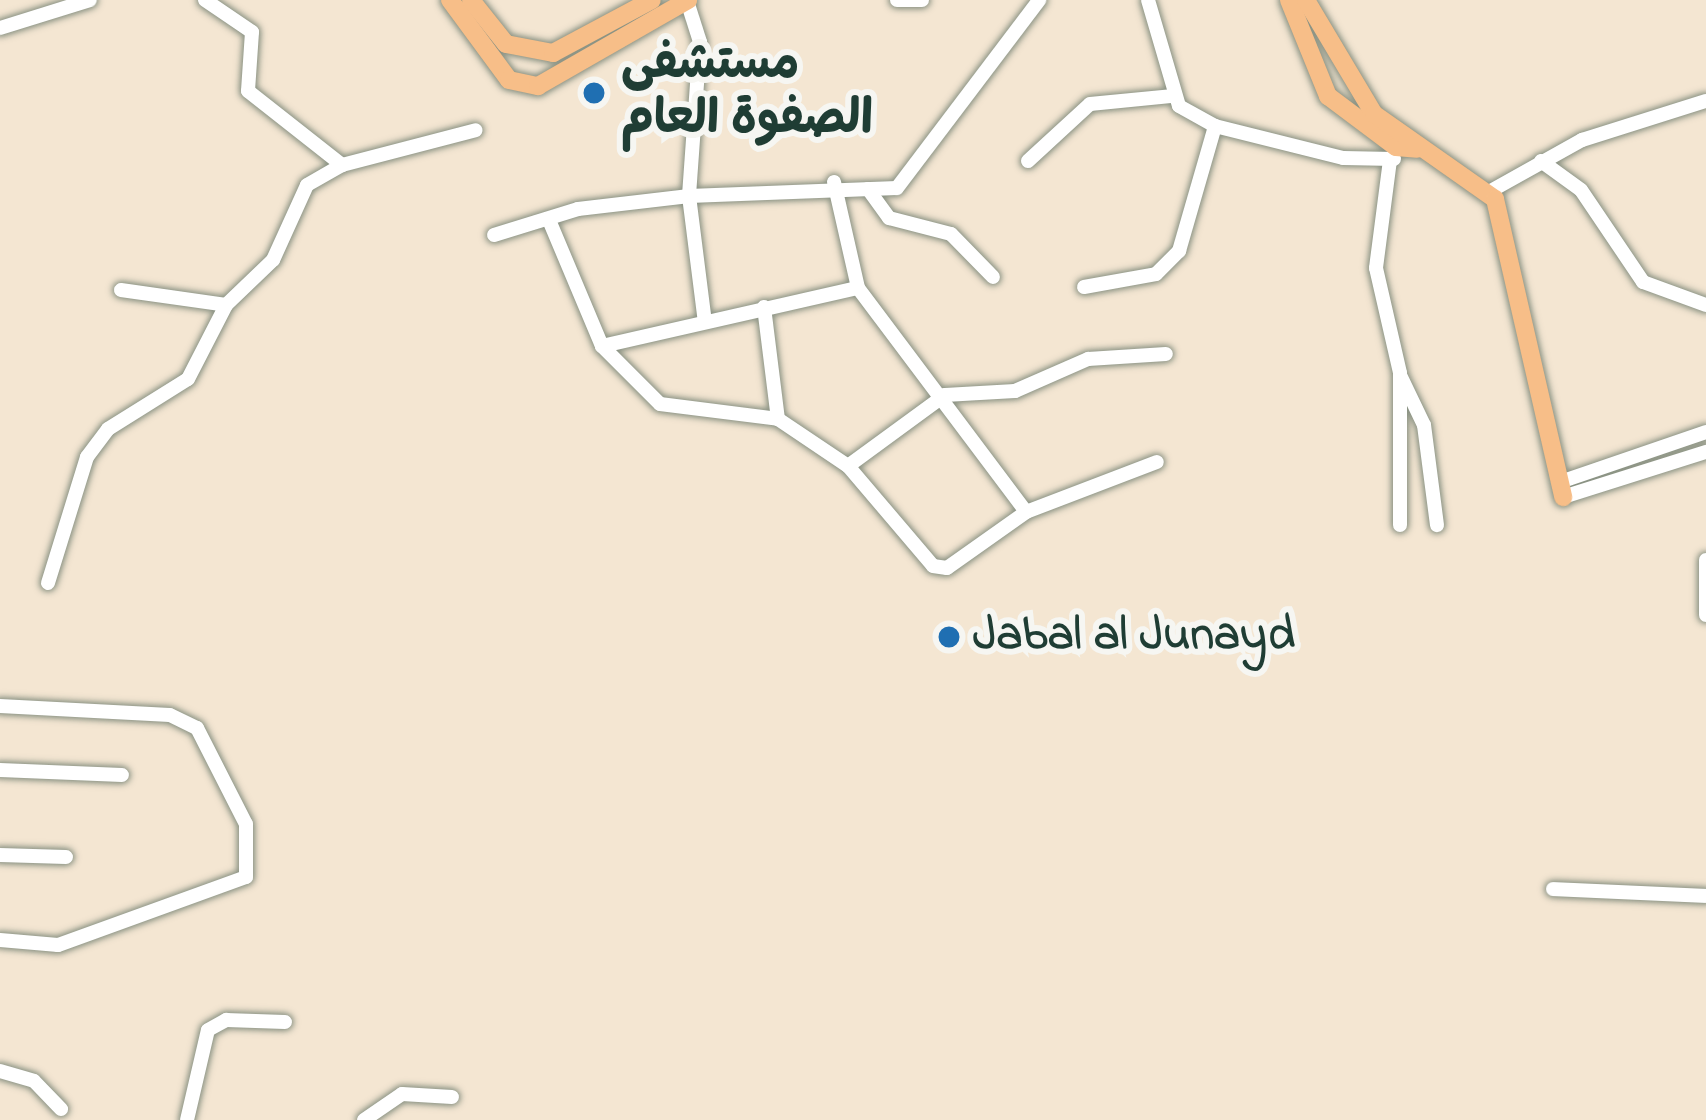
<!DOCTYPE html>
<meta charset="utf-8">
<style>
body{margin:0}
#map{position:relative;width:1706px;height:1120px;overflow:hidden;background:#f4e6d2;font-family:"Indie Flower","Playpen Sans Arabic",sans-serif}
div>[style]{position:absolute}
.roads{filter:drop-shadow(0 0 3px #8a9283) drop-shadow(0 0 3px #8a9283)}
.minor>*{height:14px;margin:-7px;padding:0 7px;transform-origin:7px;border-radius:7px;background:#fff}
.major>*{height:18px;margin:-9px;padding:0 9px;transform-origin:9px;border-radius:9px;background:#f7be88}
.dots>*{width:33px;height:33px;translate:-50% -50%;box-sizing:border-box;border:6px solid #f6f6f2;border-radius:50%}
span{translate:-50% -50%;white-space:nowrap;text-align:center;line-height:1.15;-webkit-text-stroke:12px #f6f6f2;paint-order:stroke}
.poi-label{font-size:48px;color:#1f3d34;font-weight:700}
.left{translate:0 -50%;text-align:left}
</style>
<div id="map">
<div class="roads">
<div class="minor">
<i style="left:205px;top:0;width:57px;rotate:34.2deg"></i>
<i style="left:252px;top:32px;width:59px;rotate:93.9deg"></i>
<i style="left:248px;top:91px;width:120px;rotate:38.2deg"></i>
<i style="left:342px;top:165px;width:138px;rotate:-14.6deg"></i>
<i style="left:897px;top:0;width:25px"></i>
<i style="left:1148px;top:0;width:110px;rotate:73.7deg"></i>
<i style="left:1179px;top:106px;width:41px;rotate:29.1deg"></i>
<i style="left:1215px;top:126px;width:132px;rotate:14deg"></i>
<i style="left:1343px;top:158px;width:51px;rotate:1.1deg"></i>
<i style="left:687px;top:1px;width:43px;rotate:72.4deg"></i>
<i style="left:700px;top:42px;width:154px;rotate:94.1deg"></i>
<i style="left:689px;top:196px;width:127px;rotate:82.8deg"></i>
<i style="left:0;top:28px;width:94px;rotate:-17.3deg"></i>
<i style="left:1390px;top:160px;width:109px;rotate:97.4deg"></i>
<i style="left:1376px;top:268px;width:108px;rotate:77.1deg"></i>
<i style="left:1400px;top:373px;width:152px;rotate:90deg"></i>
<i style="left:1028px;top:161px;width:84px;rotate:-42.6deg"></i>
<i style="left:1090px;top:104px;width:81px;rotate:-5.6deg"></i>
<i style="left:1541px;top:161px;width:49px;rotate:35.9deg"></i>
<i style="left:1581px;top:190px;width:111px;rotate:56deg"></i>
<i style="left:1643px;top:282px;width:67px;rotate:20.1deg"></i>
<i style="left:834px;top:182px;width:109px;rotate:77.2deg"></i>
<i style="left:858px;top:288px;width:280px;rotate:53.1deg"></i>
<i style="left:868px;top:189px;width:36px;rotate:54deg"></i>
<i style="left:889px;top:218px;width:64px;rotate:14.5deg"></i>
<i style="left:951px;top:234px;width:60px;rotate:45.7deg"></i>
<i style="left:1487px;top:193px;width:109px;rotate:-29.2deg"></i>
<i style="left:1582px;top:140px;width:130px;rotate:-17.5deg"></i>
<i style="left:549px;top:220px;width:137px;rotate:67.2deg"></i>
<i style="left:602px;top:346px;width:82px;rotate:45deg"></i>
<i style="left:660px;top:404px;width:119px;rotate:7.2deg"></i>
<i style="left:778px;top:419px;width:84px;rotate:33.9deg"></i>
<i style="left:848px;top:466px;width:131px;rotate:49.6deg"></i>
<i style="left:933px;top:566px;width:14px;rotate:8deg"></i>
<i style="left:947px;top:568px;width:97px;rotate:-35.3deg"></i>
<i style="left:1026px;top:512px;width:140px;rotate:-20.9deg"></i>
<i style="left:494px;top:235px;width:88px;rotate:-17.2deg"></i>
<i style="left:578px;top:209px;width:112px;rotate:-6.7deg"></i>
<i style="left:689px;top:196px;width:208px;rotate:-2.2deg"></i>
<i style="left:897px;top:188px;width:236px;rotate:-52.9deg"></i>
<i style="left:1084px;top:287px;width:73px;rotate:-10.2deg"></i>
<i style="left:1156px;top:274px;width:33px;rotate:-45deg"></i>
<i style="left:1179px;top:251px;width:130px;rotate:-73.9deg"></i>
<i style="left:121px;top:290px;width:106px;rotate:8.1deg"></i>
<i style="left:226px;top:305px;width:65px;rotate:-43.8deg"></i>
<i style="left:273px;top:260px;width:82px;rotate:-65.6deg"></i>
<i style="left:307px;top:185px;width:40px;rotate:-29.7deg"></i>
<i style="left:764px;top:307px;width:113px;rotate:82.9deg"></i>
<i style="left:602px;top:346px;width:262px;rotate:-12.8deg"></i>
<i style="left:1400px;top:375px;width:55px;rotate:64.4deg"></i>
<i style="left:1424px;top:425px;width:101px;rotate:82.6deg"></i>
<i style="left:848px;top:466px;width:120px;rotate:-36.2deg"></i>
<i style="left:945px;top:395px;width:70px;rotate:-3.3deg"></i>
<i style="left:1015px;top:391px;width:80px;rotate:-23.7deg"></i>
<i style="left:1088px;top:359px;width:78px;rotate:-3.7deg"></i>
<i style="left:1560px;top:482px;width:154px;rotate:-18.9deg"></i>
<i style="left:1563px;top:497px;width:150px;rotate:-17.5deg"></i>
<i style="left:1706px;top:560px;width:55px;rotate:90deg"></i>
<i style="left:48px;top:583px;width:132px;rotate:-72.8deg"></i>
<i style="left:87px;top:457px;width:35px;rotate:-53deg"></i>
<i style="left:108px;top:429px;width:94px;rotate:-32deg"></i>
<i style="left:188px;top:379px;width:83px;rotate:-62.8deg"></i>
<i style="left:0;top:706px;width:170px;rotate:3deg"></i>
<i style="left:170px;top:715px;width:30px;rotate:26deg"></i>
<i style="left:197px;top:728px;width:108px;rotate:63deg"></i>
<i style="left:246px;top:824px;width:53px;rotate:90deg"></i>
<i style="left:246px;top:877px;width:200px;rotate:160.1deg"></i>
<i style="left:58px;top:945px;width:58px;rotate:-175.1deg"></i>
<i style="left:0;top:770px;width:122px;rotate:2.3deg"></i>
<i style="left:0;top:855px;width:66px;rotate:1.7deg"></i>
<i style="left:1553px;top:889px;width:153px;rotate:2.6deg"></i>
<i style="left:0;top:1071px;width:35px;rotate:16deg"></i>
<i style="left:34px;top:1081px;width:39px;rotate:46deg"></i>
<i style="left:187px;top:1120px;width:92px;rotate:-76.9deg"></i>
<i style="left:208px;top:1030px;width:21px;rotate:-29deg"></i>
<i style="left:226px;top:1020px;width:59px;rotate:1.9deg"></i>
<i style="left:364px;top:1120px;width:46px;rotate:-34.4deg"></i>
<i style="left:402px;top:1094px;width:50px;rotate:3.4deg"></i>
</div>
<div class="major">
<i style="left:450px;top:0;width:99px;rotate:53.6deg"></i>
<i style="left:509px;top:80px;width:30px;rotate:12deg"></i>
<i style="left:538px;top:86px;width:173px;rotate:-29.8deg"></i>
<i style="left:471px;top:0;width:56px;rotate:51.5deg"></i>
<i style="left:506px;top:44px;width:48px;rotate:10.8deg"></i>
<i style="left:553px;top:53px;width:112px;rotate:-28.2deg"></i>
<i style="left:1289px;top:0;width:104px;rotate:67.9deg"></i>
<i style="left:1328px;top:96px;width:85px;rotate:36.9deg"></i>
<i style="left:1396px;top:147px;width:21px;rotate:5deg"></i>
<i style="left:1306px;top:0;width:133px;rotate:59.2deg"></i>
<i style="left:1374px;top:114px;width:148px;rotate:35.1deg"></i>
<i style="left:1495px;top:199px;width:306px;rotate:77.1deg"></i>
</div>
</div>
<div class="dots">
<i style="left:594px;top:93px;background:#1f6fb2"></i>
<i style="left:949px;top:637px;background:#1f6fb2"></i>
</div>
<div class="poi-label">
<span class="left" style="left:621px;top:93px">مستشفى<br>الصفوة العام</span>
<span class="left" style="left:973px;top:637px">Jabal al Junayd</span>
</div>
</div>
